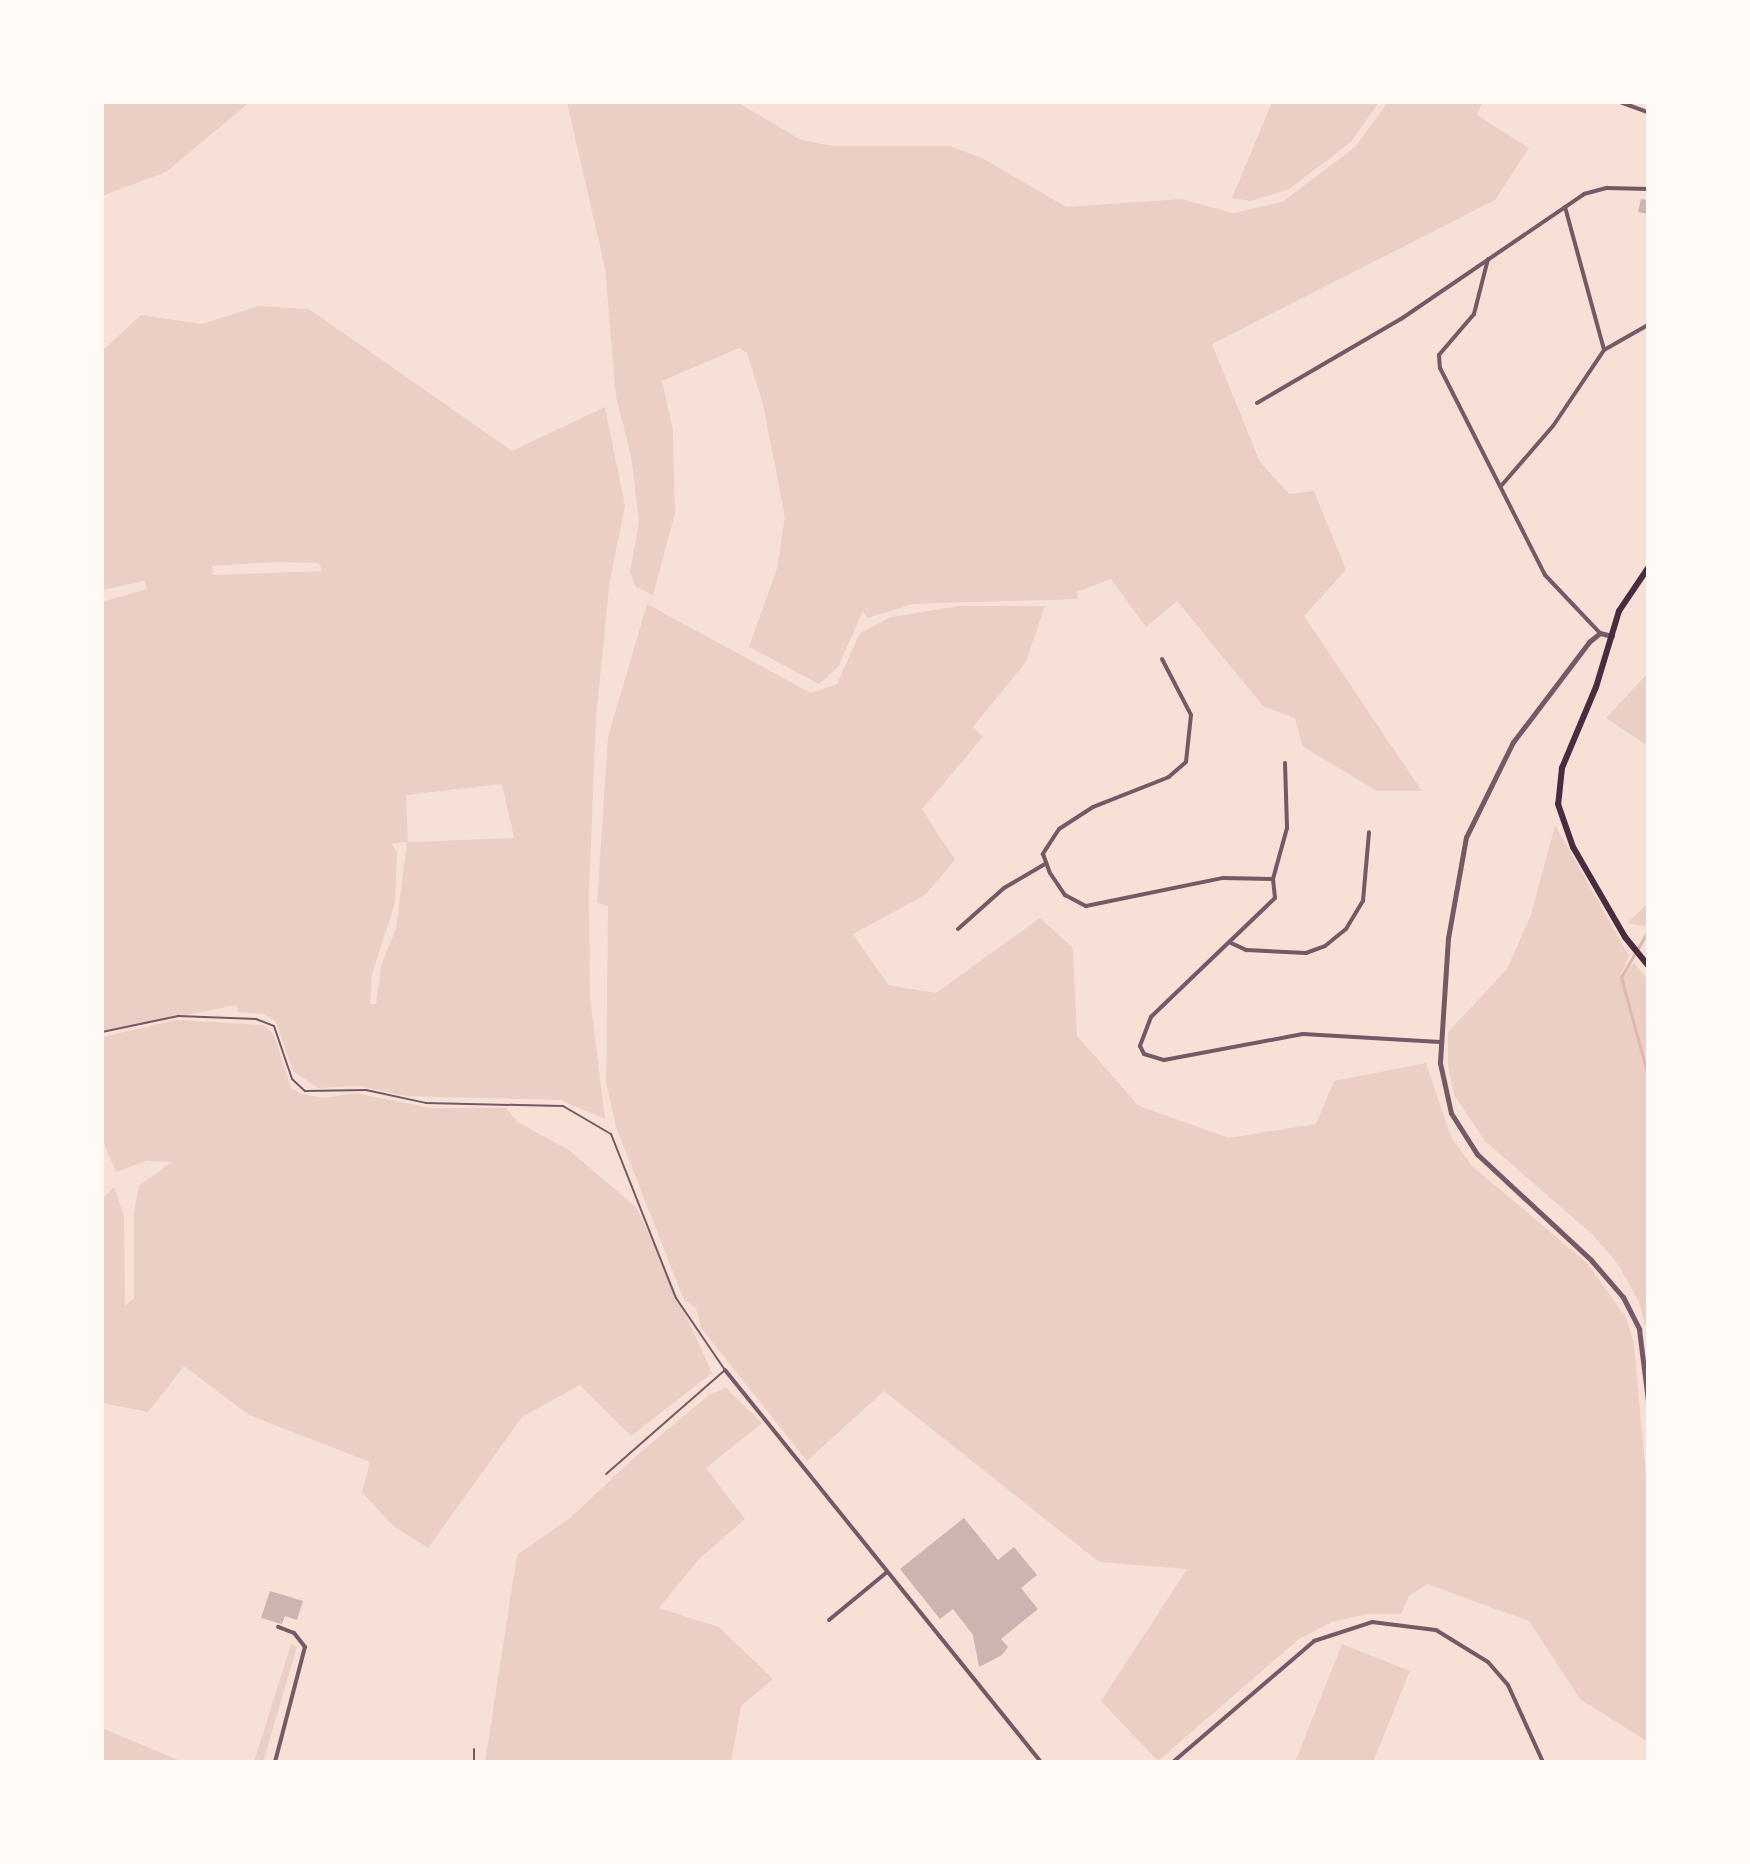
<!DOCTYPE html>
<style>
body{margin:0}
#map{position:relative;width:1750px;height:1864px;overflow:hidden;background:#f7e1d7;font-family:"PT Serif",serif}
div>[style]{position:absolute}
.green>*{inset:0;background:#ebcfc5}
.stream>*{height:3px;margin:-1.5px;padding:0 1.5px;transform-origin:1.5px;border-radius:1.5px;background:#dcb8b0}
.building>*{inset:0;background:#ccb4b1}
.service>*{height:2px;margin:-1px;padding:0 1px;transform-origin:1px;border-radius:1px;background:#755966}
.minor>*{height:4px;margin:-2px;padding:0 2px;transform-origin:2px;border-radius:2px;background:#755966}
.tertiary>*{height:5px;margin:-2.5px;padding:0 2.5px;transform-origin:2.5px;border-radius:2.5px;background:#755966}
.secondary>*{height:6px;margin:-3px;padding:0 3px;transform-origin:3px;border-radius:3px;background:#4a2c40}
span{translate:-50% -50%;white-space:nowrap;text-align:center;line-height:1.15;-webkit-text-stroke:8px #fffaf5;paint-order:stroke}
.frame{position:absolute;inset:0;border:104px solid #fffaf5;pointer-events:none}
</style>
<div id="map">
<div class="green">
<i style="clip-path:polygon(102px 102px,250px 102px,166px 172px,102px 196px)"></i>
<i style="clip-path:polygon(567px 102px,737px 102px,801px 140px,834px 146px,950px 146px,984px 159px,1066px 207px,1181px 199px,1233px 213px,1282px 202px,1355px 147px,1388px 102px,1482px 102px,1477px 115px,1529px 148px,1495px 200px,1212px 344px,1260px 462px,1289px 494px,1314px 491px,1346px 570px,1304px 616px,1422px 791px,1377px 791px,1302px 746px,1295px 718px,1263px 706px,1177px 601px,1146px 627px,1111px 579px,1077px 592px,1078px 599px,913px 604px,867px 618px,863px 611px,838px 667px,819px 684px,749px 647px,777px 568px,785px 517px,763px 404px,747px 353px,739px 348px,662px 381px,673px 431px,675px 513px,653px 595px,636px 587px,630px 572px,639px 522px,631px 456px,616px 397px,605px 268px)"></i>
<i style="clip-path:polygon(1272px 102px,1379px 102px,1351px 142px,1289px 189px,1251px 201px,1232px 198px)"></i>
<i style="clip-path:polygon(evenodd,258px 306px,309px 309px,512px 451px,605px 407px,625px 506px,610px 580px,596px 718px,589px 893px,590px 997px,605px 1119px,560px 1100px,405px 1096px,360px 1086px,318px 1088px,293px 1071px,276px 1022px,265px 1014px,238px 1012px,237px 1005px,102px 1031px,102px 602px,147px 589px,144px 581px,102px 590px,102px 351px,141px 315px,202px 324px,258px 306px,277px 562px,319px 563px,322px 571px,213px 575px,212px 566px,277px 562px,258px 306px,502px 784px,514px 838px,408px 842px,406px 795px,502px 784px,258px 306px,407px 842px,396px 929px,382px 962px,376px 1004px,370px 1004px,372px 974px,395px 903px,397px 852px,391px 844px,407px 842px)"></i>
<i style="clip-path:polygon(647px 604px,811px 693px,837px 684px,860px 633px,891px 617px,960px 606px,1045px 606px,1026px 662px,973px 727px,983px 737px,922px 809px,955px 860px,925px 895px,853px 934px,888px 985px,936px 993px,1040px 918px,1073px 948px,1077px 1036px,1139px 1106px,1229px 1138px,1316px 1124px,1334px 1081px,1426px 1063px,1451px 1137px,1472px 1166px,1587px 1263px,1626px 1317px,1634px 1344px,1648px 1499px,1648px 1742px,1580px 1699px,1529px 1621px,1427px 1584px,1409px 1596px,1401px 1614px,1367px 1614px,1332px 1622px,1299px 1639px,1158px 1761px,1101px 1701px,1187px 1569px,1099px 1562px,884px 1391px,807px 1461px,701px 1328px,696px 1308px,684px 1300px,616px 1127px,606px 1082px,608px 906px,597px 903px,608px 737px)"></i>
<i style="clip-path:polygon(1648px 673px,1648px 746px,1606px 718px)"></i>
<i style="clip-path:polygon(1555px 825px,1629px 956px,1621px 975px,1634px 963px,1648px 980px,1648px 1335px,1639px 1302px,1618px 1264px,1593px 1235px,1485px 1141px,1454px 1095px,1448px 1066px,1448px 1032px,1507px 969px,1531px 915px)"></i>
<i style="clip-path:polygon(1648px 903px,1648px 927px,1627px 923px)"></i>
<i style="clip-path:polygon(176px 1020px,264px 1025px,274px 1035px,291px 1088px,302px 1094px,325px 1098px,355px 1093px,431px 1108px,506px 1108px,518px 1122px,570px 1151px,637px 1208px,712px 1373px,631px 1436px,580px 1385px,522px 1417px,428px 1548px,391px 1524px,362px 1492px,370px 1462px,249px 1415px,184px 1366px,148px 1412px,102px 1403px,102px 1199px,114px 1187px,124px 1215px,125px 1306px,134px 1298px,134px 1212px,139px 1186px,172px 1162px,147px 1161px,116px 1172px,102px 1139px,102px 1037px)"></i>
<i style="clip-path:polygon(726px 1388px,762px 1423px,706px 1468px,745px 1519px,699px 1559px,659px 1608px,719px 1627px,773px 1679px,741px 1706px,731px 1762px,485px 1762px,517px 1555px,570px 1518px,635px 1457px,710px 1394px)"></i>
<i style="clip-path:polygon(291px 1644px,297px 1647px,263px 1762px,254px 1762px)"></i>
<i style="clip-path:polygon(1342px 1644px,1410px 1671px,1373px 1762px,1295px 1762px)"></i>
<i style="clip-path:polygon(102px 1728px,183px 1762px,102px 1762px)"></i>
</div>
<div class="stream">
<i style="left:1648px;top:931px;width:53px;rotate:120.4deg"></i>
<i style="left:1621px;top:977px;width:103px;rotate:74.7deg"></i>
</div>
<div class="building">
<i style="clip-path:polygon(1641px 199px,1648px 200px,1648px 214px,1638px 212px)"></i>
<i style="clip-path:polygon(964px 1518px,998px 1560px,1014px 1547px,1037px 1575px,1021px 1588px,1038px 1609px,1001px 1639px,1008px 1647px,1002px 1655px,979px 1667px,973px 1635px,953px 1609px,940px 1619px,900px 1569px)"></i>
<i style="clip-path:polygon(270px 1591px,303px 1601px,297px 1620px,285px 1616px,282px 1624px,261px 1618px)"></i>
</div>
<div class="service">
<i style="left:102px;top:1032px;width:78px;rotate:-11.9deg"></i>
<i style="left:178px;top:1016px;width:78px;rotate:2.2deg"></i>
<i style="left:256px;top:1019px;width:19px;rotate:21deg"></i>
<i style="left:274px;top:1026px;width:56px;rotate:71.2deg"></i>
<i style="left:292px;top:1079px;width:18px;rotate:43deg"></i>
<i style="left:305px;top:1091px;width:61px;rotate:-0.9deg"></i>
<i style="left:366px;top:1090px;width:61px;rotate:12.2deg"></i>
<i style="left:426px;top:1103px;width:137px;rotate:1.3deg"></i>
<i style="left:563px;top:1106px;width:56px;rotate:30.3deg"></i>
<i style="left:611px;top:1134px;width:176px;rotate:68.4deg"></i>
<i style="left:676px;top:1298px;width:87px;rotate:55.8deg"></i>
<i style="left:725px;top:1370px;width:158px;rotate:138.8deg"></i>
<i style="left:474px;top:1749px;width:13px;rotate:90deg"></i>
</div>
<div class="minor">
<i style="left:1620px;top:102px;width:30px;rotate:20deg"></i>
<i style="left:1565px;top:207px;width:148px;rotate:74.7deg"></i>
<i style="left:1488px;top:259px;width:57px;rotate:104.3deg"></i>
<i style="left:1474px;top:314px;width:54px;rotate:130.5deg"></i>
<i style="left:1439px;top:355px;width:13px;rotate:86deg"></i>
<i style="left:1440px;top:368px;width:232px;rotate:63.1deg"></i>
<i style="left:1545px;top:575px;width:80px;rotate:46.5deg"></i>
<i style="left:1257px;top:403px;width:167px;rotate:-30.3deg"></i>
<i style="left:1401px;top:319px;width:222px;rotate:-34.3deg"></i>
<i style="left:1584px;top:194px;width:24px;rotate:-15deg"></i>
<i style="left:1607px;top:188px;width:41px;rotate:1.4deg"></i>
<i style="left:1501px;top:486px;width:79px;rotate:-49.1deg"></i>
<i style="left:1553px;top:426px;width:92px;rotate:-56.1deg"></i>
<i style="left:1604px;top:350px;width:51px;rotate:-29.6deg"></i>
<i style="left:1162px;top:659px;width:63px;rotate:62.6deg"></i>
<i style="left:1191px;top:715px;width:47px;rotate:96.1deg"></i>
<i style="left:1186px;top:762px;width:23px;rotate:139deg"></i>
<i style="left:1169px;top:777px;width:82px;rotate:158.5deg"></i>
<i style="left:1093px;top:807px;width:40px;rotate:147.1deg"></i>
<i style="left:1059px;top:829px;width:30px;rotate:123deg"></i>
<i style="left:1043px;top:854px;width:20px;rotate:70deg"></i>
<i style="left:1050px;top:873px;width:27px;rotate:56deg"></i>
<i style="left:1065px;top:895px;width:24px;rotate:28deg"></i>
<i style="left:1086px;top:906px;width:140px;rotate:-11.6deg"></i>
<i style="left:1223px;top:878px;width:50px;rotate:1.1deg"></i>
<i style="left:1285px;top:763px;width:65px;rotate:88.2deg"></i>
<i style="left:1287px;top:828px;width:53px;rotate:105.4deg"></i>
<i style="left:1273px;top:879px;width:19px;rotate:84deg"></i>
<i style="left:1275px;top:898px;width:172px;rotate:136.2deg"></i>
<i style="left:1151px;top:1017px;width:31px;rotate:111deg"></i>
<i style="left:1140px;top:1046px;width:9px;rotate:63deg"></i>
<i style="left:1144px;top:1054px;width:21px;rotate:17deg"></i>
<i style="left:1164px;top:1060px;width:141px;rotate:-10.6deg"></i>
<i style="left:1303px;top:1034px;width:137px;rotate:3.3deg"></i>
<i style="left:958px;top:929px;width:62px;rotate:-41.7deg"></i>
<i style="left:1004px;top:888px;width:48px;rotate:-30.3deg"></i>
<i style="left:1231px;top:943px;width:17px;rotate:25deg"></i>
<i style="left:1246px;top:950px;width:60px;rotate:2.9deg"></i>
<i style="left:1306px;top:953px;width:20px;rotate:-20deg"></i>
<i style="left:1325px;top:946px;width:27px;rotate:-39deg"></i>
<i style="left:1346px;top:929px;width:33px;rotate:-59deg"></i>
<i style="left:1363px;top:901px;width:69px;rotate:-85deg"></i>
<i style="left:725px;top:1370px;width:504px;rotate:51.13deg"></i>
<i style="left:829px;top:1620px;width:75px;rotate:-39.6deg"></i>
<i style="left:275px;top:1762px;width:119px;rotate:-75.4deg"></i>
<i style="left:305px;top:1647px;width:18px;rotate:-128deg"></i>
<i style="left:294px;top:1633px;width:17px;rotate:-159deg"></i>
<i style="left:1173px;top:1762px;width:186px;rotate:-40.6deg"></i>
<i style="left:1314px;top:1641px;width:61px;rotate:-18.1deg"></i>
<i style="left:1372px;top:1622px;width:64px;rotate:7.1deg"></i>
<i style="left:1436px;top:1630px;width:61px;rotate:31.6deg"></i>
<i style="left:1488px;top:1662px;width:30px;rotate:49deg"></i>
<i style="left:1508px;top:1685px;width:85px;rotate:65.6deg"></i>
</div>
<div class="tertiary">
<i style="left:1612px;top:636px;width:12px;rotate:-166deg"></i>
<i style="left:1600px;top:633px;width:14px;rotate:141deg"></i>
<i style="left:1589px;top:642px;width:126px;rotate:127.2deg"></i>
<i style="left:1513px;top:742px;width:106px;rotate:116.3deg"></i>
<i style="left:1466px;top:837px;width:103px;rotate:100.1deg"></i>
<i style="left:1448px;top:938px;width:125px;rotate:93.7deg"></i>
<i style="left:1440px;top:1063px;width:51px;rotate:77.6deg"></i>
<i style="left:1451px;top:1113px;width:49px;rotate:57.6deg"></i>
<i style="left:1477px;top:1154px;width:156px;rotate:42.9deg"></i>
<i style="left:1591px;top:1260px;width:49px;rotate:49.1deg"></i>
<i style="left:1623px;top:1297px;width:36px;rotate:63deg"></i>
<i style="left:1639px;top:1329px;width:73px;rotate:82.9deg"></i>
</div>
<div class="secondary">
<i style="left:1648px;top:568px;width:52px;rotate:124deg"></i>
<i style="left:1619px;top:611px;width:79px;rotate:106.8deg"></i>
<i style="left:1596px;top:687px;width:88px;rotate:112.8deg"></i>
<i style="left:1562px;top:768px;width:36px;rotate:96deg"></i>
<i style="left:1558px;top:804px;width:46px;rotate:70.8deg"></i>
<i style="left:1573px;top:847px;width:104px;rotate:60deg"></i>
<i style="left:1625px;top:937px;width:36px;rotate:51deg"></i>
</div>
<div class="frame"></div>
</div>
